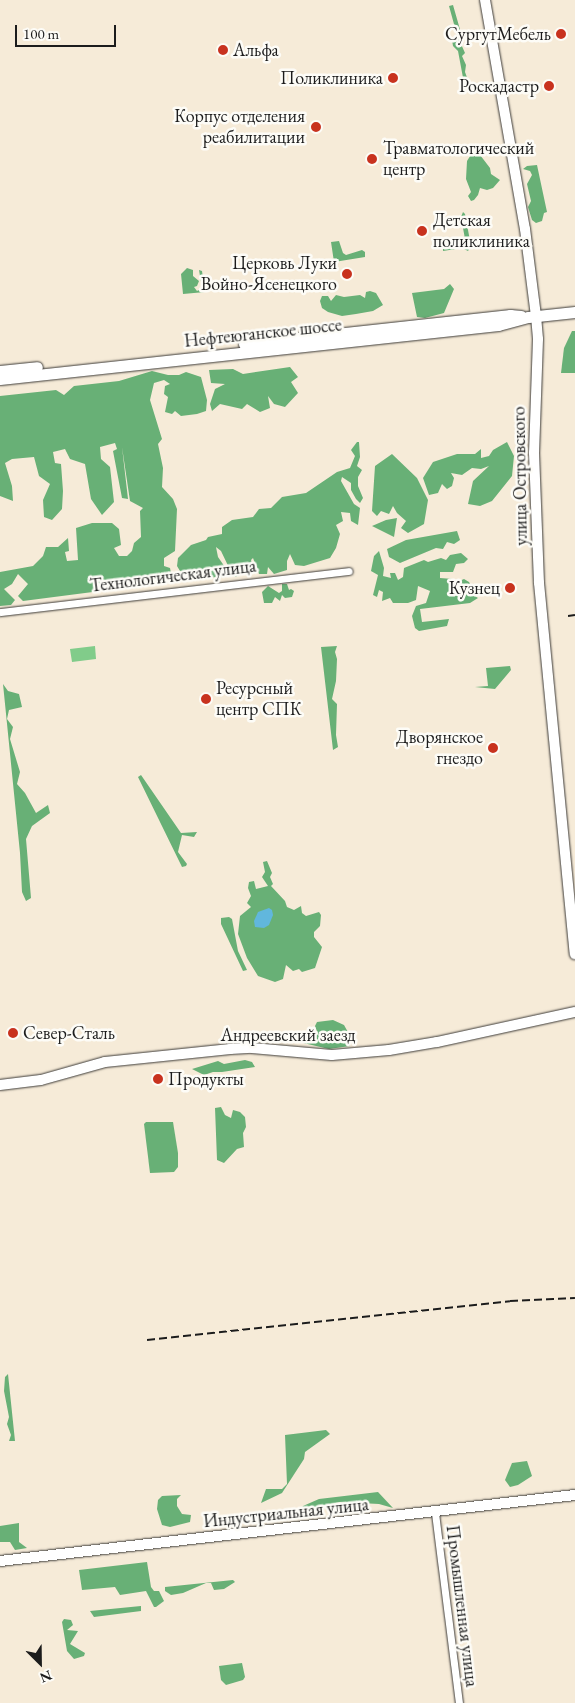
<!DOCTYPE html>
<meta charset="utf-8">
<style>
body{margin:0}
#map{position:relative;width:575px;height:1703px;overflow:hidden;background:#f6ebd8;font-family:"EB Garamond",serif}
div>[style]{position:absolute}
.green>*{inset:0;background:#81cc8a}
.forest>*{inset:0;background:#68b076}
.water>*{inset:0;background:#61b7dd}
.roads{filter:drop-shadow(0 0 1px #3d3b38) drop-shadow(0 0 1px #3d3b38)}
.street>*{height:7px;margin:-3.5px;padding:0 3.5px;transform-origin:3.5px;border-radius:3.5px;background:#fff}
.secondary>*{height:10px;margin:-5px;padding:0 5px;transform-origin:5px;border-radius:5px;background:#fff}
.primary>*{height:11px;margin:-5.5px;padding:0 5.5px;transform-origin:5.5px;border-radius:5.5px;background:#fff}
.rail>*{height:2px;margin-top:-1px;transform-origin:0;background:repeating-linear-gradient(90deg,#1c1c1c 0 8px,transparent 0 12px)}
.dots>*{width:14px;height:14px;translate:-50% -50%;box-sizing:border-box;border:2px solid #fdfcf7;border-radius:50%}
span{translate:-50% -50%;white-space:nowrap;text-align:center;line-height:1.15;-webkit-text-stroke:5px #fdfcf7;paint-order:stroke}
.poi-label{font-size:18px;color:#1c1c1c}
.right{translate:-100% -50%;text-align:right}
.left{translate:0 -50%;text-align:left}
.street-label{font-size:18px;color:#1c1c1c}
.north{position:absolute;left:15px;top:1638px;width:50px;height:50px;-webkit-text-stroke:4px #fdfcf7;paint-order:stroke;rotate:157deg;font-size:14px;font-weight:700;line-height:20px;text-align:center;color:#1c1c1c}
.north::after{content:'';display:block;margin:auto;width:18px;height:22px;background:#1c1c1c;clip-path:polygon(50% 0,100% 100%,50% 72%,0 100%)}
.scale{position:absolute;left:15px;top:25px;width:101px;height:22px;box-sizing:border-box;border:2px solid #1c1c1c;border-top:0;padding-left:6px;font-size:15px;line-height:18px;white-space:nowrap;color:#1c1c1c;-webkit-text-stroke:4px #fdfcf7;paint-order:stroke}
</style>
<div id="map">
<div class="green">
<i style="clip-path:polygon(95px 646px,96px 659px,72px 662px,70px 649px)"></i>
</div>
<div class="forest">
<i style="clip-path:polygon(453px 5px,461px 33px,465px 37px,461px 44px,465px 53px,462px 56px,466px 65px,465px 72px,472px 91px,469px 93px,464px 83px,458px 51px,453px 46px,452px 40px,457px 35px,449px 6px)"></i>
<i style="clip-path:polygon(477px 151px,490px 168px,491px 174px,500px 180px,493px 188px,487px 190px,480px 188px,478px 195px,474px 200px,471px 201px,468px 196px,471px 192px,466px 179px,467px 161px,472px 153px)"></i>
<i style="clip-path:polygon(537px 165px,547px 212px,544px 213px,542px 221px,536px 223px,532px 220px,528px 207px,531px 201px,527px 184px,532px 175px,530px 171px,523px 169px,527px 166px)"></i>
<i style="clip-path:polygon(463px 212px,465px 214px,471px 246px,468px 251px,462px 248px,443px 251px,443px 249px,460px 246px,461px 239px,465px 239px,461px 217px)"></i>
<i style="clip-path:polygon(339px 241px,343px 253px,346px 255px,362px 250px,365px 252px,365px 257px,334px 262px,331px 242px)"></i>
<i style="clip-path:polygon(187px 268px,193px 270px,193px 276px,199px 281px,197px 286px,194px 287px,197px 291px,202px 288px,199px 270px,202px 271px,205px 292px,183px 294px,181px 274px)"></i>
<i style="clip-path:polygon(450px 284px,454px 289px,444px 313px,425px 318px,417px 317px,412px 293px,444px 289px)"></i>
<i style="clip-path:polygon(370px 291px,376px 293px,383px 305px,373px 311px,356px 314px,342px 316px,328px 312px,322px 308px,320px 301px,322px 296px,328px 296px,331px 301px,336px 295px,344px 297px,360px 295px,365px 298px,366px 292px)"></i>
<i style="clip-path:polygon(572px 331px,575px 331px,575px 373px,561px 373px,564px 348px)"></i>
<i style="clip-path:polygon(290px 367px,298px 377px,291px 382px,298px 393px,285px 407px,274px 404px,268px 396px,270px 408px,260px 412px,247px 404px,242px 409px,220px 404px,212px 411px,210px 404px,215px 389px,225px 384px,211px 383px,209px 370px,233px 369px,243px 374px)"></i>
<i style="clip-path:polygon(152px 371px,168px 375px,179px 375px,186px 372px,201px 377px,207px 400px,206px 411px,197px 414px,181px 416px,175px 411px,172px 414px,165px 412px,168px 397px,164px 394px,165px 386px,170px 384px,164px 380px,154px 383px,150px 400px,162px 439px,158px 444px,163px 468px,162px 487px,173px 499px,177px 509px,175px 551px,164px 558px,164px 566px,170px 568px,172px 578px,167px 583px,152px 579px,146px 583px,142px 583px,138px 578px,116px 589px,23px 601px,18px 596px,28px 584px,18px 574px,12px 584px,4px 589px,15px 600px,11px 605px,0 606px,0 572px,33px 566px,43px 556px,46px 547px,58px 547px,68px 538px,69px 551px,65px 552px,67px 561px,78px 560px,76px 528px,92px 523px,112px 523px,119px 529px,121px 545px,114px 548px,119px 556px,127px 556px,132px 551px,134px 543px,141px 537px,140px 511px,143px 508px,130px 501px,122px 447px,128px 499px,122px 498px,113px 451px,117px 449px,115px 443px,100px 447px,101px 459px,110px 467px,114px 502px,102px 515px,91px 499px,85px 464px,70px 459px,65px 449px,53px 452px,55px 463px,61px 464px,63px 491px,62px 509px,52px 520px,44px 517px,43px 500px,50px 484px,39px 476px,34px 457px,12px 459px,5px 463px,12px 486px,13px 501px,0 496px,0 396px,56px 390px,64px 395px,74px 386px,119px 381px)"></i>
<i style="clip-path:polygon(357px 442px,359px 442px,360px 457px,357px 466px,362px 470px,358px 477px,358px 486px,363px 498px,360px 503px,356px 499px,351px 490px,351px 483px,342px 477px,341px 481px,354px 504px,360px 508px,358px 525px,351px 521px,350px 513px,341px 512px,343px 521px,336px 525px,340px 534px,336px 548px,330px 558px,304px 566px,295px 565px,290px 554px,287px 561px,287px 570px,274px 574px,268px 567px,267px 574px,259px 574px,253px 558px,251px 560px,254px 570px,247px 575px,241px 571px,236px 577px,232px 574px,221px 551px,216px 547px,218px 557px,229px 573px,224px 577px,189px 578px,186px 572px,180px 571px,177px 566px,178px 558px,191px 545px,206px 540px,208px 537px,222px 534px,222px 527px,232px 520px,253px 517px,259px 509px,271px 508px,282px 497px,306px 493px,337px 472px,350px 468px,355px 456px,351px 450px)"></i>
<i style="clip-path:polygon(507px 442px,514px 456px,512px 476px,492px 501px,480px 506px,468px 504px,473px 481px,489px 466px,481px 469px,472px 468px,462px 475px,451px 473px,454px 478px,452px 486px,447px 489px,442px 484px,438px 493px,429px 495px,423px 478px,433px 462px,457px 454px,475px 454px,481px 449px,481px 458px,489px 456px,493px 450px)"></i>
<i style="clip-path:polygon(392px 454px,417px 478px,428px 500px,424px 524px,408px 533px,401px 528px,406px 521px,397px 513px,393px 506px,389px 514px,381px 511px,377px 516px,372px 511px,375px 466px)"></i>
<i style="clip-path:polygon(397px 518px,394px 537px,372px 526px,386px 520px)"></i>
<i style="clip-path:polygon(457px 531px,460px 540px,454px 544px,447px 542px,443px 549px,436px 548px,400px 563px,389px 557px,387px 549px,406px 540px)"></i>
<i style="clip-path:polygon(379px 551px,384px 568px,383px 576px,391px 578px,390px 573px,395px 573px,398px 580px,403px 577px,404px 568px,424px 560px,428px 562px,441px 558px,446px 560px,450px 555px,461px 553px,468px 559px,464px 563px,456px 564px,453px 572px,440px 572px,440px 578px,453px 579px,455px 583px,464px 579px,469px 582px,473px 589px,470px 593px,478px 598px,470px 603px,420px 609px,422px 622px,449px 619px,447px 626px,419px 631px,415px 628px,412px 616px,416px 606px,426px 603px,430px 591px,418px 586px,416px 600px,408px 603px,393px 603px,390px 598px,382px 601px,383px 592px,379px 590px,377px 597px,373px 595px,378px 575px,371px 571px,374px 556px)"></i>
<i style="clip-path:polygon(282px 584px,287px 584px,289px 590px,291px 589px,294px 591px,292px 597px,285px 598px,282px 595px,280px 601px,275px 597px,272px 603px,264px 603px,262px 592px,268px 586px,279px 593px,282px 591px)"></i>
<i style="clip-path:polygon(337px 646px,335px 652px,337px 659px,336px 681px,332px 699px,337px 704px,336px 735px,338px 747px,333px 750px,321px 647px)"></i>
<i style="clip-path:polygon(510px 666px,511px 670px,495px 689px,475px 687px,488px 686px,486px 668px)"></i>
<i style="clip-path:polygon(3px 684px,8px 691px,19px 694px,22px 707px,9px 710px,7px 719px,13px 727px,10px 739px,20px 772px,17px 784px,25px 793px,36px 813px,48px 805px,50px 813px,32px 826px,26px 839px,31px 898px,26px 901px,22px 892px,20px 853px)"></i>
<i style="clip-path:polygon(141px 775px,181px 833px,197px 832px,194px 837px,182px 835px,178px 852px,187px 864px,186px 866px,182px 867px,138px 777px)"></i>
<i style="clip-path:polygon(267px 861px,272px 873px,270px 877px,273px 884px,271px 886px,285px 901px,287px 907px,294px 910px,301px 906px,302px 913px,306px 916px,319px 912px,321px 915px,320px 926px,314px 932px,314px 937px,322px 947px,315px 968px,302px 972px,299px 969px,293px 971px,286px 965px,283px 979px,275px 982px,258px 976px,247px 958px,238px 934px,240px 916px,251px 907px,247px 903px,251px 896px,248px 888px,249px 882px,254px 881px,256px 889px,268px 886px,262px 877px,265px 872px,263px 862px)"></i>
<i style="clip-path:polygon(229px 917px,232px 919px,238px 951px,247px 970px,243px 971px,221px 924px,221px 918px)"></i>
<i style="clip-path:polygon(333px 1020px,344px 1025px,349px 1034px,350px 1046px,329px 1049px,299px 1042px,300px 1036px,312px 1038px,318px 1034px,315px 1026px,317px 1022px)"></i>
<i style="clip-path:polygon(245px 1060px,252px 1062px,255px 1067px,222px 1072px,213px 1072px,204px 1075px,192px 1069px,218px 1061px,224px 1064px)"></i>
<i style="clip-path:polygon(221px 1107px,225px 1115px,231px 1118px,233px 1110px,240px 1112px,245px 1117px,246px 1127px,243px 1133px,244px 1147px,237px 1149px,224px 1163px,217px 1160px,215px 1108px)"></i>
<i style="clip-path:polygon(146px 1122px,173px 1122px,178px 1153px,178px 1167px,174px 1172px,150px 1173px,144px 1124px)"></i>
<i style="clip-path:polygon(8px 1374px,15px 1441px,9px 1441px,11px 1435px,7px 1424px,9px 1417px,4px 1391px,5px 1377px)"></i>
<i style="clip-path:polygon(326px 1430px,330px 1434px,305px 1452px,304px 1459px,282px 1493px,261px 1503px,266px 1489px,282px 1489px,287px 1484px,285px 1435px)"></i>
<i style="clip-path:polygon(527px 1461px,532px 1476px,518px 1485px,510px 1487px,505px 1480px,512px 1463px)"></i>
<i style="clip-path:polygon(378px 1492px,393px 1508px,379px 1504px,340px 1502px,301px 1510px,303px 1506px,319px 1499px)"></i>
<i style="clip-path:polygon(181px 1495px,177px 1499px,177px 1506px,182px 1514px,191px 1515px,190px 1522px,170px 1527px,162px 1525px,157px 1509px,158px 1500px,162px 1496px)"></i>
<i style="clip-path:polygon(19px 1523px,19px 1542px,27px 1548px,15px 1550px,10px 1542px,0 1542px,0 1526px)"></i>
<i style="clip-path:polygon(147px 1562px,151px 1587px,154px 1591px,159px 1591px,164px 1601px,156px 1607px,154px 1607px,146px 1591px,120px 1595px,115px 1587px,82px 1590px,79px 1570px)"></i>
<i style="clip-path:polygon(233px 1580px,235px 1582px,224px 1589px,214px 1590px,211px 1583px,206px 1583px,183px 1593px,171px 1595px,165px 1591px,165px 1587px)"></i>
<i style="clip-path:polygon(141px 1606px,141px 1611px,94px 1617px,90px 1611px)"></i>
<i style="clip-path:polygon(64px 1619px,71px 1620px,73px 1625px,67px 1630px,78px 1631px,70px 1644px,85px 1653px,84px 1656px,74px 1659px,67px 1651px,62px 1622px)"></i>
<i style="clip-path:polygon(242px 1663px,245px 1677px,243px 1680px,226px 1685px,221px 1680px,219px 1666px)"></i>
</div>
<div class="water">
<i style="clip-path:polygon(269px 908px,272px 910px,273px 915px,269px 925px,264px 928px,255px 927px,254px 921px,258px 912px)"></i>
</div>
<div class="roads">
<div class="street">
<i style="left:0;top:612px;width:351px;rotate:-6.7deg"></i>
<i style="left:435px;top:1513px;width:192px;rotate:82.8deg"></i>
</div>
<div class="secondary">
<i style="left:485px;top:0;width:232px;rotate:80.1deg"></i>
<i style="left:525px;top:229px;width:88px;rotate:82.8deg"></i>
<i style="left:536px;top:316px;width:23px;rotate:85deg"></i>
<i style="left:538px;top:339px;width:114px;rotate:92deg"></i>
<i style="left:534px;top:453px;width:130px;rotate:87.8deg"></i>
<i style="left:539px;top:583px;width:373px;rotate:84.5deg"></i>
<i style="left:0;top:1085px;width:41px;rotate:-7deg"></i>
<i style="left:41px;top:1080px;width:66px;rotate:-15.7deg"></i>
<i style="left:105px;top:1062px;width:126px;rotate:-5.9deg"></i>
<i style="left:230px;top:1049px;width:22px;rotate:-3deg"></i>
<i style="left:252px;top:1048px;width:80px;rotate:5deg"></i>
<i style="left:332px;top:1055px;width:57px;rotate:-5deg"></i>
<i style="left:389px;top:1050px;width:49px;rotate:-9.5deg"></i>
<i style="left:437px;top:1042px;width:141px;rotate:-12.3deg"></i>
<i style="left:0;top:1561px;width:579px;rotate:-6.55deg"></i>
</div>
<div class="primary">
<i style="left:244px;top:344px;width:268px;rotate:-6.2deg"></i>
<i style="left:510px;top:315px;width:11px;rotate:5deg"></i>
<i style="left:0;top:371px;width:37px;rotate:-6deg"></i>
<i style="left:0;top:379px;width:501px;rotate:-6.19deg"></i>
<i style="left:498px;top:325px;width:31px;rotate:-15deg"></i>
<i style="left:528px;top:317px;width:47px;rotate:-6.1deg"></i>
</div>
</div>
<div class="rail">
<i style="left:568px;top:616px;width:7px;rotate:-8deg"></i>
<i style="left:147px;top:1340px;width:365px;rotate:-6.1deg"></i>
<i style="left:510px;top:1301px;width:65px;rotate:-2.6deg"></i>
</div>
<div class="dots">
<i style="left:561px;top:34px;background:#c8321e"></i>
<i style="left:223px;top:50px;background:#c8321e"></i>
<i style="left:393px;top:78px;background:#c8321e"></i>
<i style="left:549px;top:86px;background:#c8321e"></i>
<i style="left:316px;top:127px;background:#c8321e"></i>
<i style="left:372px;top:159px;background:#c8321e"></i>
<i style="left:422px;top:231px;background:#c8321e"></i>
<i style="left:347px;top:274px;background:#c8321e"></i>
<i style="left:510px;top:588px;background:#c8321e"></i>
<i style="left:206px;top:699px;background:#c8321e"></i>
<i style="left:493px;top:748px;background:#c8321e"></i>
<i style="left:13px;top:1033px;background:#c8321e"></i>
<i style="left:158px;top:1079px;background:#c8321e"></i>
</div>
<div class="poi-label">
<span class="right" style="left:551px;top:34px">СургутМебель</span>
<span class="left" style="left:233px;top:50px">Альфа</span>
<span class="right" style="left:383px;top:78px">Поликлиника</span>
<span class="right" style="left:539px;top:86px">Роскадастр</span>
<span class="right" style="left:305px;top:127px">Корпус отделения<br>реабилитации</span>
<span class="left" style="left:383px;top:159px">Травматологический<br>центр</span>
<span class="left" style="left:433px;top:231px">Детская<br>поликлиника</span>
<span class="right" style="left:337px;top:274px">Церковь Луки<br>Войно-Ясенецкого</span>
<span class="right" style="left:500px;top:588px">Кузнец</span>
<span class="left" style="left:216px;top:699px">Ресурсный<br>центр СПК</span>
<span class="right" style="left:483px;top:748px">Дворянское<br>гнездо</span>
<span class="left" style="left:23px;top:1033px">Север-Сталь</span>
<span class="left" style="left:168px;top:1079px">Продукты</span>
</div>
<div class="street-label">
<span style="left:263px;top:333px;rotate:-6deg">Нефтеюганское шоссе</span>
<span style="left:520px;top:476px;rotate:-91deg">улица Островского</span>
<span style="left:173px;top:576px;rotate:-7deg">Технологическая улица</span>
<span style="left:288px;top:1035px">Андреевский заезд</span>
<span style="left:286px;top:1513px;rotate:-6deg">Индустриальная улица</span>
<span style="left:462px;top:1606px;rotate:83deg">Промышленная улица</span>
</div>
<div class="north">N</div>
<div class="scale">100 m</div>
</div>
